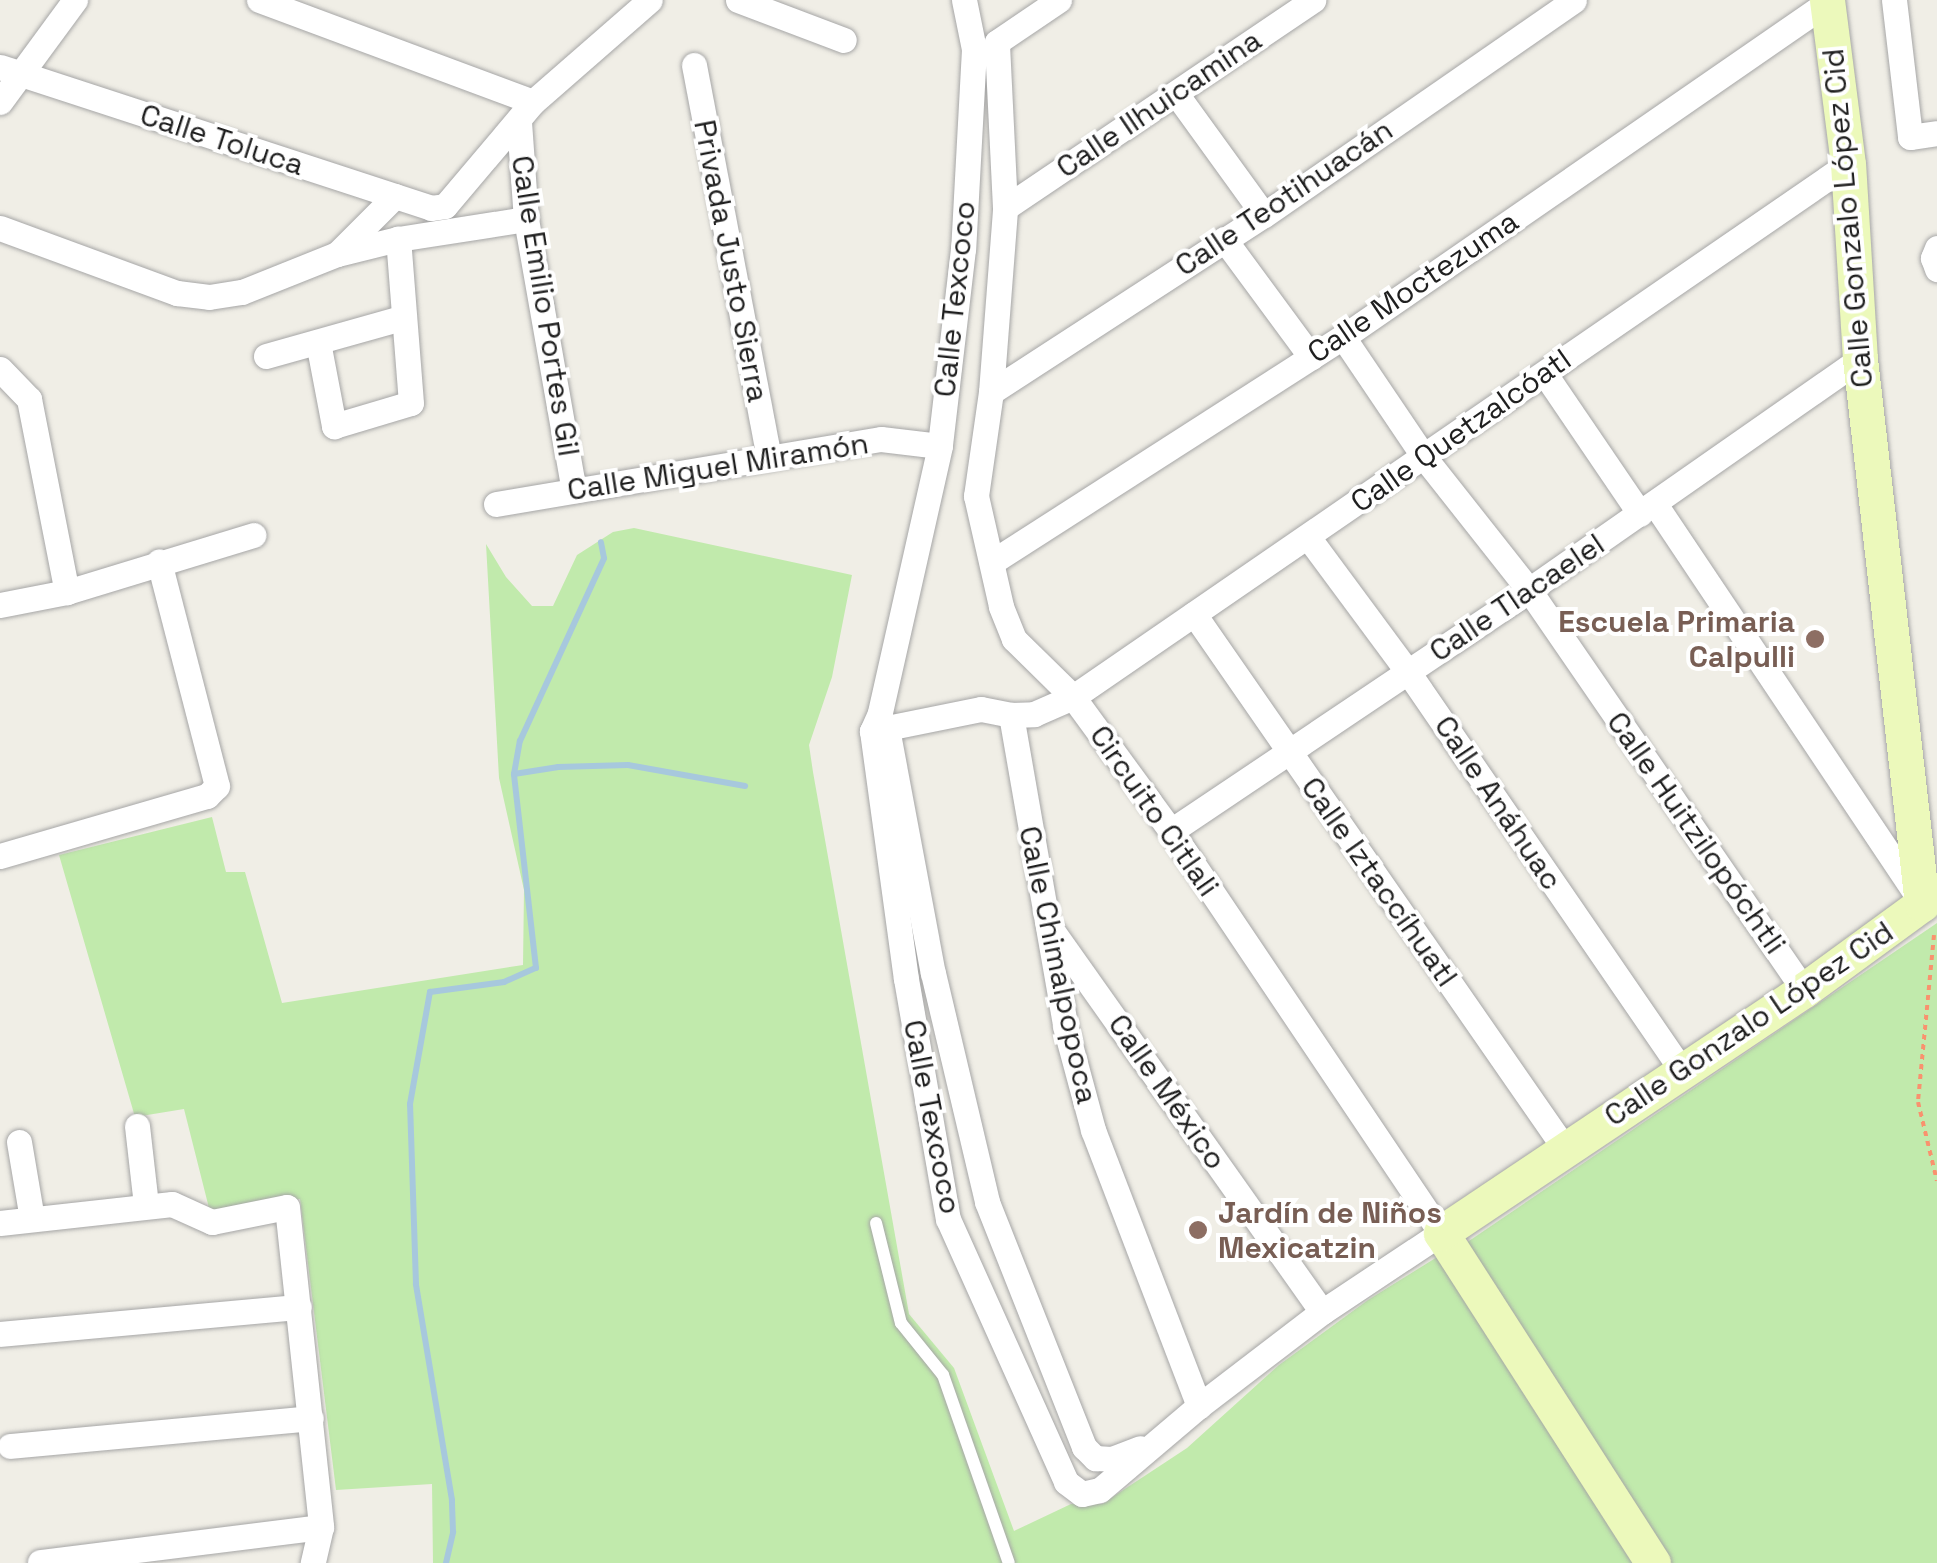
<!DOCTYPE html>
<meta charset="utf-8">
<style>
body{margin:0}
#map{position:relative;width:1937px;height:1563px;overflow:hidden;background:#f0eee6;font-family:"Space Grotesk",sans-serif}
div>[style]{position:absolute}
.grass>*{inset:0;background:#c1eaac}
.stream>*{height:6px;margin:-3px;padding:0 3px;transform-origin:3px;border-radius:3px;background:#a7c8dd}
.path>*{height:4px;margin-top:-2px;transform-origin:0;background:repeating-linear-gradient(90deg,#f9926e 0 5px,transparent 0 10px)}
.roads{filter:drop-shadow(0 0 2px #a6a6a6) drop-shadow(0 0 2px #a6a6a6)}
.lane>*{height:12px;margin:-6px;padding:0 6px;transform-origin:6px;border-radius:6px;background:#fff}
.street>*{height:25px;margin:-12.5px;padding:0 12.5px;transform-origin:12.5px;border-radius:12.5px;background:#fff}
.secondary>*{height:35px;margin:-17.5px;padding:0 17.5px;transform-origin:17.5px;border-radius:17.5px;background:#ecf9bb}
.dots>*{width:28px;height:28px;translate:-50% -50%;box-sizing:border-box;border:5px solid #fff;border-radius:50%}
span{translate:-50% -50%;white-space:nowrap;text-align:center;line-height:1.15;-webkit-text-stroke:8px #fff;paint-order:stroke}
.street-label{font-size:30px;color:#1f1f1f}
.education-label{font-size:30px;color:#785e54;font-weight:700}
.right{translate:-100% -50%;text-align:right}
.left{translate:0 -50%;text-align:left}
</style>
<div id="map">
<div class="grass">
<i style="clip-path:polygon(634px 528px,852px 575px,832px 677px,809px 745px,813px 772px,909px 1314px,954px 1368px,1014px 1531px,1071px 1504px,1102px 1504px,1187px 1448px,1279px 1365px,1368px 1300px,1442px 1254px,1633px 1563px,433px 1563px,432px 1484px,336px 1490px,300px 1199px,211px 1216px,184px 1109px,135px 1117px,59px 855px,212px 817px,226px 872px,245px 872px,282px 1003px,523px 965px,524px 890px,499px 778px,486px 544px,506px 577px,532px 606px,553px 606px,577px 555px,613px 532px)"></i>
<i style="clip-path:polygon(1937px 923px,1937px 1563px,1667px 1563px,1466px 1243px)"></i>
</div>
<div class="stream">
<i style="left:514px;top:774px;width:45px;rotate:-9deg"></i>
<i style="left:558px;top:767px;width:70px;rotate:-1.6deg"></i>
<i style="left:628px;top:765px;width:119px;rotate:10.2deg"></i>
<i style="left:446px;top:1563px;width:32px;rotate:-77deg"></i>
<i style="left:453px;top:1532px;width:32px;rotate:-92deg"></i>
<i style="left:452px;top:1500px;width:219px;rotate:-99.5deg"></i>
<i style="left:416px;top:1284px;width:180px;rotate:-91.9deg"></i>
<i style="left:410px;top:1104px;width:114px;rotate:-79.9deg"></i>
<i style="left:430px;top:992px;width:75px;rotate:-7.7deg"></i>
<i style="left:504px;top:982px;width:35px;rotate:-24deg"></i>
<i style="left:536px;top:968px;width:195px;rotate:-96.5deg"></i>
<i style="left:514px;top:774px;width:34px;rotate:-80deg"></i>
<i style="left:520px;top:741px;width:201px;rotate:-65.3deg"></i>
<i style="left:604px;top:558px;width:16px;rotate:-101deg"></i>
</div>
<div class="path">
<i style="left:1934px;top:935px;width:168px;rotate:95.5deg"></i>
<i style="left:1918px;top:1102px;width:81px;rotate:76.5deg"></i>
</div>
<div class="roads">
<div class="lane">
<i style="left:876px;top:1223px;width:103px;rotate:76deg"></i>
<i style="left:901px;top:1323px;width:67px;rotate:51.1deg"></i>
<i style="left:943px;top:1375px;width:199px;rotate:70.7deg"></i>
</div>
<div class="street">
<i style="left:259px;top:0;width:292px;rotate:20.4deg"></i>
<i style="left:738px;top:0;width:113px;rotate:20.7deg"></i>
<i style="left:964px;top:0;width:50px;rotate:78.5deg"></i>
<i style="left:974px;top:49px;width:200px;rotate:93.1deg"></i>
<i style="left:963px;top:249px;width:198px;rotate:96.7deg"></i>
<i style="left:940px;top:446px;width:274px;rotate:102.7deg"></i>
<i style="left:880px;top:713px;width:20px;rotate:114deg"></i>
<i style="left:872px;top:731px;width:250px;rotate:82.2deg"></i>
<i style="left:906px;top:979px;width:244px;rotate:80.1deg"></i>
<i style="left:948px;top:1219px;width:288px;rotate:65.8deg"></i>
<i style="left:1066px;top:1482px;width:20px;rotate:37deg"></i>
<i style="left:1082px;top:1494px;width:18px;rotate:-13deg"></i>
<i style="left:1100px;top:1490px;width:130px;rotate:-40.3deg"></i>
<i style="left:1199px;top:1406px;width:155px;rotate:-37.4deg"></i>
<i style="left:1322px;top:1312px;width:143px;rotate:-33.6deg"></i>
<i style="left:1441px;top:1233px;width:484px;rotate:-123.9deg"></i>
<i style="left:1171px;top:831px;width:166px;rotate:-126.2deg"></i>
<i style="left:1073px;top:697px;width:83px;rotate:-135.5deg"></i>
<i style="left:1014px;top:639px;width:35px;rotate:-112deg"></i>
<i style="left:1001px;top:606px;width:113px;rotate:-102.8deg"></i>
<i style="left:976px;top:496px;width:105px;rotate:-81.8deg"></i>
<i style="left:991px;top:392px;width:185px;rotate:-85.6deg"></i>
<i style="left:1005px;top:208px;width:166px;rotate:-92.8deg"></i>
<i style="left:997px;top:42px;width:75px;rotate:-34.1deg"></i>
<i style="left:1894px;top:0;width:138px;rotate:83.3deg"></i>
<i style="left:1910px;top:137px;width:27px;rotate:-8deg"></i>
<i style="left:694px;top:65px;width:400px;rotate:79.2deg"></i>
<i style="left:0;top:67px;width:453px;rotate:18.1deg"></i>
<i style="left:431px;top:208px;width:14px;rotate:-8deg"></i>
<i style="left:445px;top:206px;width:136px;rotate:-49.8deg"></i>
<i style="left:533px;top:102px;width:155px;rotate:-41.1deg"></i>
<i style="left:1177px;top:95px;width:148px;rotate:54.1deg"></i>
<i style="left:0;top:102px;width:127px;rotate:-53.7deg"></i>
<i style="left:519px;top:122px;width:97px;rotate:85.9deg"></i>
<i style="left:526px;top:219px;width:275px;rotate:80deg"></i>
<i style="left:1005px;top:208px;width:372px;rotate:-34deg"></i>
<i style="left:0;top:228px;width:189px;rotate:20.2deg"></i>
<i style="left:177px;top:293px;width:32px;rotate:7deg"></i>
<i style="left:209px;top:297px;width:33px;rotate:-9deg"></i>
<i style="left:242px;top:292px;width:102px;rotate:-21.8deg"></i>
<i style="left:337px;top:254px;width:63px;rotate:-13.8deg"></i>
<i style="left:398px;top:239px;width:130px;rotate:-8.9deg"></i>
<i style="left:1224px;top:239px;width:147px;rotate:53.6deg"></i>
<i style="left:1937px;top:248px;width:11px;rotate:112deg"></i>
<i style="left:1933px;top:258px;width:12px;rotate:70deg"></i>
<i style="left:337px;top:254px;width:82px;rotate:-45deg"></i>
<i style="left:1343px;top:337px;width:145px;rotate:56deg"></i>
<i style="left:1424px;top:457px;width:169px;rotate:51.7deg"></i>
<i style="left:1529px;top:590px;width:485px;rotate:55.5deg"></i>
<i style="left:318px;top:342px;width:86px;rotate:79.2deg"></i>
<i style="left:334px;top:426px;width:80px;rotate:-16.6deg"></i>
<i style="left:411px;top:403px;width:165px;rotate:-94.5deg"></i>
<i style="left:266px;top:356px;width:140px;rotate:-15.7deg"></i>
<i style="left:0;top:369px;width:42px;rotate:46deg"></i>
<i style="left:29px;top:399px;width:197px;rotate:78.9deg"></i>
<i style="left:1545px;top:374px;width:169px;rotate:55.8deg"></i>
<i style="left:991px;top:392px;width:325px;rotate:-33deg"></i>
<i style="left:1264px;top:215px;width:377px;rotate:-34.7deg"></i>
<i style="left:496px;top:504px;width:390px;rotate:-9.6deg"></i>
<i style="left:881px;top:439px;width:59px;rotate:6.8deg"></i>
<i style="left:1655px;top:504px;width:475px;rotate:56.2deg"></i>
<i style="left:1308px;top:537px;width:168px;rotate:53.5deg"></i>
<i style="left:1408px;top:672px;width:485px;rotate:55.5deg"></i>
<i style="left:992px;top:562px;width:417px;rotate:-32.7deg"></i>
<i style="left:1343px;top:337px;width:589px;rotate:-34.63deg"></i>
<i style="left:0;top:605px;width:68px;rotate:-11deg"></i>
<i style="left:67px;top:592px;width:195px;rotate:-17deg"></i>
<i style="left:1194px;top:614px;width:651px;rotate:55.26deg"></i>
<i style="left:1011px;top:715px;width:23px;rotate:-2deg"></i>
<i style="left:1034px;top:714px;width:43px;rotate:-23.6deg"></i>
<i style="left:1073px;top:697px;width:941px;rotate:-34.52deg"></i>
<i style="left:872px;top:731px;width:111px;rotate:-11.4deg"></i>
<i style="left:981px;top:709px;width:31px;rotate:11deg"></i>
<i style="left:1011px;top:715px;width:316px;rotate:80.1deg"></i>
<i style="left:1065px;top:1026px;width:108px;rotate:74.9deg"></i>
<i style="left:1093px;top:1130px;width:296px;rotate:69deg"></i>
<i style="left:889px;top:739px;width:238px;rotate:79.4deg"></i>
<i style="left:933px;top:973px;width:235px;rotate:76.7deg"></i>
<i style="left:987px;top:1202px;width:264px;rotate:68.4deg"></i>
<i style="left:1084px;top:1447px;width:16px;rotate:45deg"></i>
<i style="left:1095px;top:1458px;width:17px;rotate:3deg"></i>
<i style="left:1112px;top:1459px;width:30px;rotate:-21deg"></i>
<i style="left:1171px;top:831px;width:432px;rotate:-33.9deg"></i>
<i style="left:1529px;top:590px;width:404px;rotate:-34.9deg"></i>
<i style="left:0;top:856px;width:216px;rotate:-16.2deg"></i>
<i style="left:207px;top:796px;width:14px;rotate:-45deg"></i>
<i style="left:217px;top:786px;width:232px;rotate:-104.5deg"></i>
<i style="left:1051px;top:929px;width:469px;rotate:54.7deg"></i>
<i style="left:137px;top:1126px;width:80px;rotate:83.5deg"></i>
<i style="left:19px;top:1142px;width:78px;rotate:80.4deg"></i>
<i style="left:0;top:1223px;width:173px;rotate:-6.3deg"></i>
<i style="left:172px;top:1204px;width:44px;rotate:24.2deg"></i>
<i style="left:212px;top:1222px;width:76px;rotate:-11.3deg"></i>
<i style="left:287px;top:1207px;width:322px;rotate:83.9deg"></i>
<i style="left:321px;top:1527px;width:37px;rotate:103deg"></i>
<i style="left:0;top:1334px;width:300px;rotate:-5.2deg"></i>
<i style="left:10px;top:1446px;width:302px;rotate:-5.3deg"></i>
<i style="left:40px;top:1562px;width:283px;rotate:-7.1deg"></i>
</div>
<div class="secondary">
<i style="left:1653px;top:1563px;width:392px;rotate:-122.7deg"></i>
<i style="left:1441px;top:1233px;width:437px;rotate:-33.8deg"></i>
<i style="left:1804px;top:990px;width:146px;rotate:-36.1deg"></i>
<i style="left:1922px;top:904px;width:549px;rotate:-96.49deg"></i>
<i style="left:1860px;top:359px;width:195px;rotate:-93.5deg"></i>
<i style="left:1848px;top:164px;width:165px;rotate:-97.3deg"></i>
</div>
</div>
<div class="dots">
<i style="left:1815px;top:639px;background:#8d6e63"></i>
<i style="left:1198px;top:1230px;background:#8d6e63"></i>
</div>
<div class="street-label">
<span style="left:1159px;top:104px;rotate:-34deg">Calle Ilhuicamina</span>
<span style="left:222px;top:140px;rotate:18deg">Calle Toluca</span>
<span style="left:1284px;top:198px;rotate:-34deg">Calle Teotihuacán</span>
<span style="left:1848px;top:218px;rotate:-95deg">Calle Gonzalo López Cid</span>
<span style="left:731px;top:261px;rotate:79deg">Privada Justo Sierra</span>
<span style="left:1413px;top:287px;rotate:-34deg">Calle Moctezuma</span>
<span style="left:955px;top:299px;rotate:-84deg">Calle Texcoco</span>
<span style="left:545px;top:306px;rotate:81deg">Calle Emilio Portes Gil</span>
<span style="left:1461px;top:431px;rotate:-35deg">Calle Quetzalcóatl</span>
<span style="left:718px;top:467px;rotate:-9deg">Calle Miguel Miramón</span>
<span style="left:1517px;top:598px;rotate:-34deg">Calle Tlacaelel</span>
<span style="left:1498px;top:803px;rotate:56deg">Calle Anáhuac</span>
<span style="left:1154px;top:811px;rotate:55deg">Circuito Citlali</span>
<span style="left:1696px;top:833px;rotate:55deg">Calle Huitzilopóchtli</span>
<span style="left:1379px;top:882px;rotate:55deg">Calle Iztaccíhuatl</span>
<span style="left:1058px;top:965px;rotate:78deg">Calle Chimalpopoca</span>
<span style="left:1749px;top:1024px;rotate:-34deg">Calle Gonzalo López Cid</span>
<span style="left:1167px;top:1092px;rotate:55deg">Calle México</span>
<span style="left:932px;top:1117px;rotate:79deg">Calle Texcoco</span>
</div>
<div class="education-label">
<span class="right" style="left:1795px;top:639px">Escuela Primaria<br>Calpulli</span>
<span class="left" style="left:1218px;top:1230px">Jardín de Niños<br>Mexicatzin</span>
</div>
</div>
